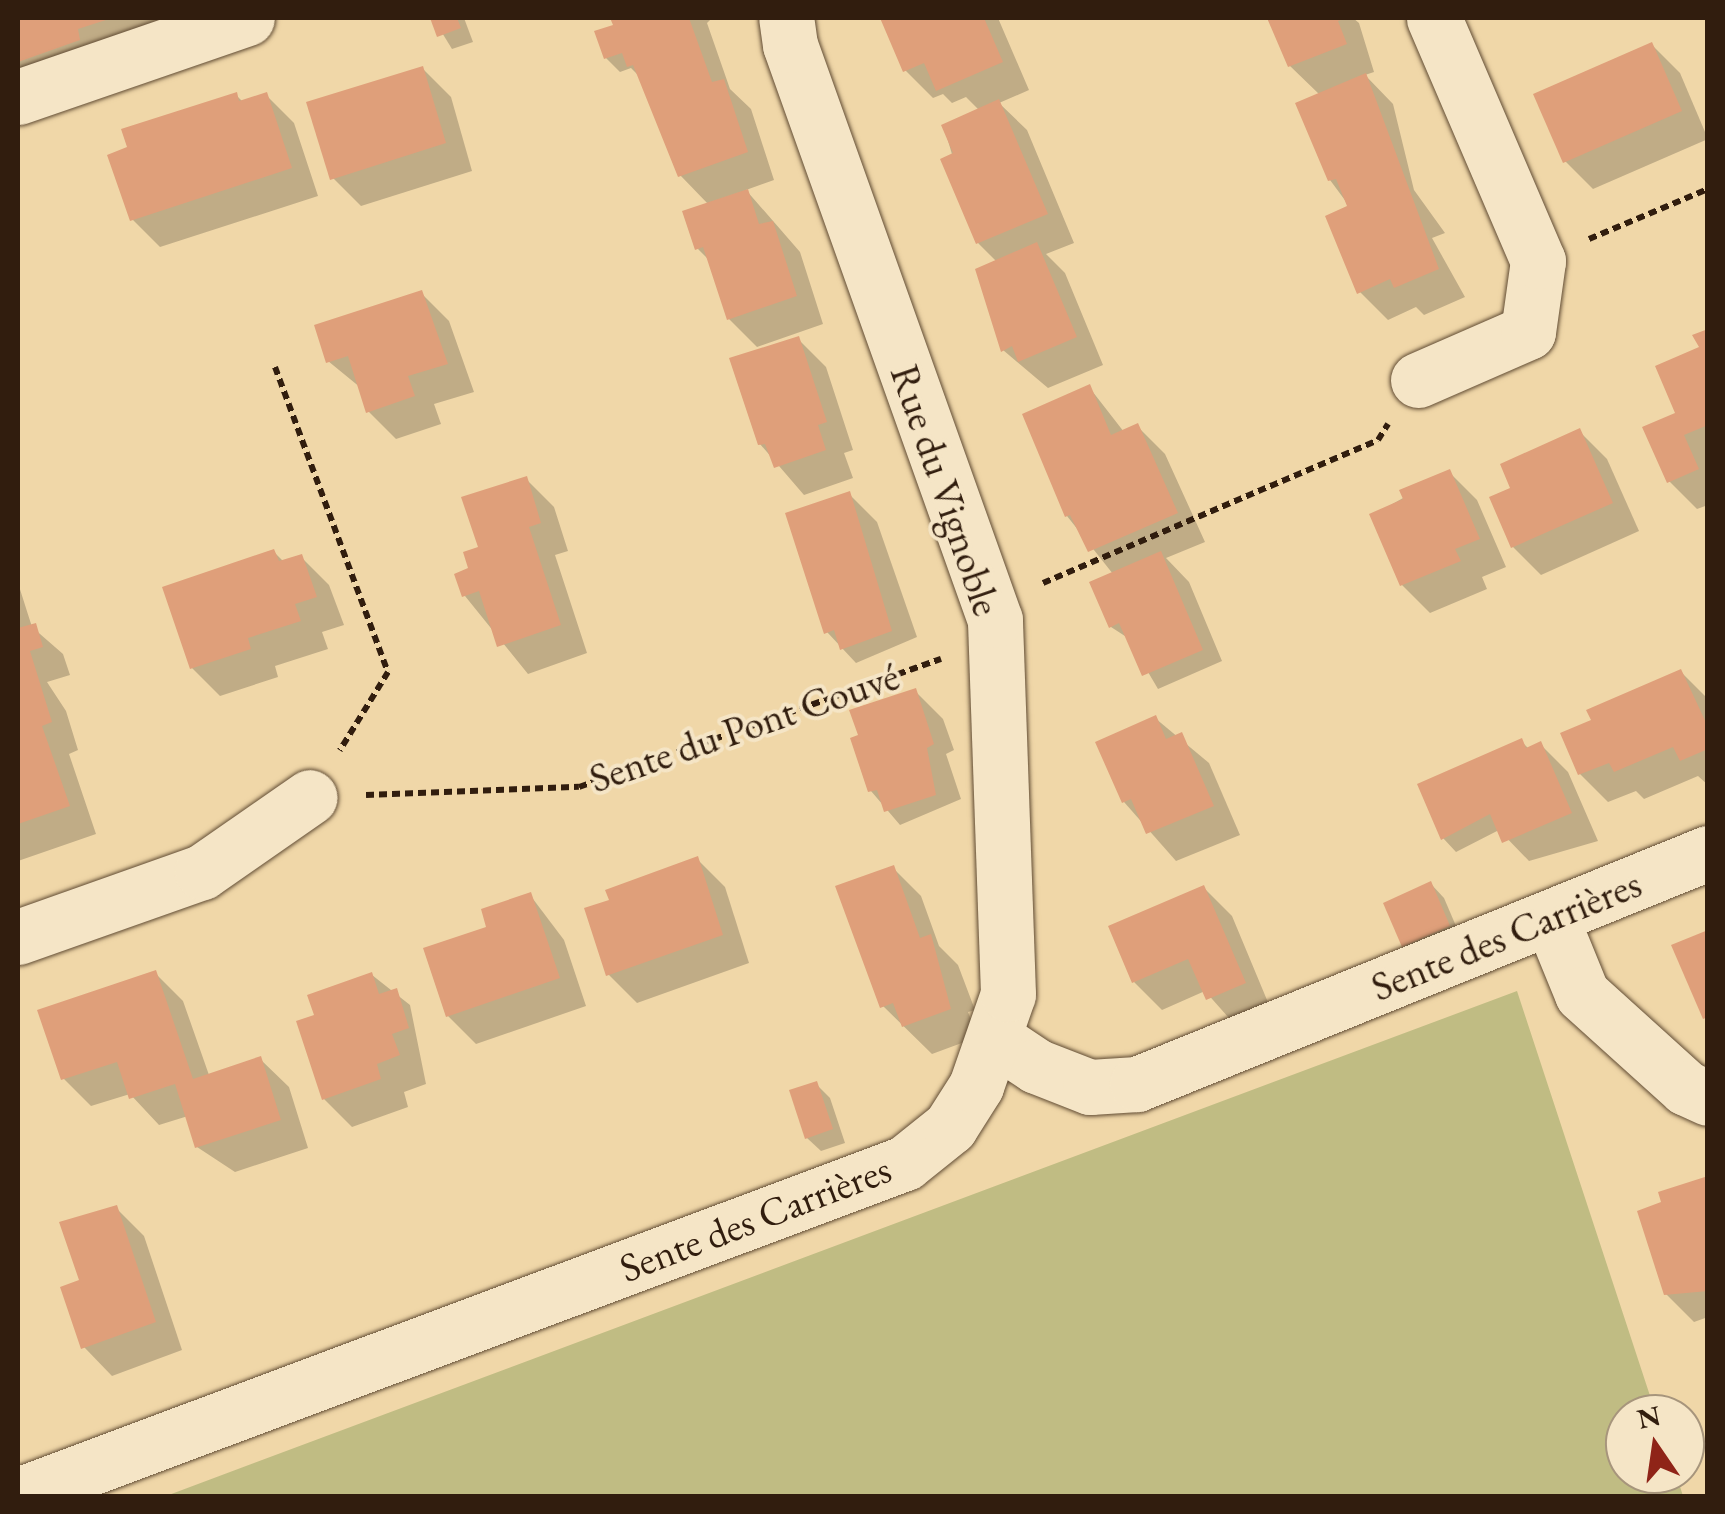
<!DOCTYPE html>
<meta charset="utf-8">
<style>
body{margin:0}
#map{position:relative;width:1725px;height:1514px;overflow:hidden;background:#f0d7a8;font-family:"EB Garamond",serif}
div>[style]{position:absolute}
.green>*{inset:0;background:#c0bc83}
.shadow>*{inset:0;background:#0003}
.building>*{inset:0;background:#df9f7a}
.path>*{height:6px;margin-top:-3px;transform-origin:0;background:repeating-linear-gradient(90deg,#311d0e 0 8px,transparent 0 13px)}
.roads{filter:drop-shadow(0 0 2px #614c34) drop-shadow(0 0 2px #614c34)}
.minor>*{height:55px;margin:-27.5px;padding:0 27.5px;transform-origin:27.5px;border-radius:27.5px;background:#f5e5c6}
span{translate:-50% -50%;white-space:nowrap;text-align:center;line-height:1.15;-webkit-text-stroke:8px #f5e5c6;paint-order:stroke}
.street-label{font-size:40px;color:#311d0e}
.frame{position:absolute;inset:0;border:20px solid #311d0e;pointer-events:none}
.north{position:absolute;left:1605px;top:1394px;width:100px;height:100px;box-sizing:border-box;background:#f5e5c6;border:2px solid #a7957c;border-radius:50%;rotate:347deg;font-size:28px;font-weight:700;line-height:40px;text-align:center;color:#311d0e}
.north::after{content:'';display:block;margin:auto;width:35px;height:45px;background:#8f2418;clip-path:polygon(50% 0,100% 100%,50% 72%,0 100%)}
</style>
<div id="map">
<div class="green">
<i style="clip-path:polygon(1517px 991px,1656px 1414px,1625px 1414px,1625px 1474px,1676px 1474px,1683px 1496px,166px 1496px)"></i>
</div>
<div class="shadow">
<i style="clip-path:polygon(18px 18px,168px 18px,43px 90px,18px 65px)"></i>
<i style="clip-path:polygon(433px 18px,464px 18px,473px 42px,452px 49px)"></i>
<i style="clip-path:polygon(613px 18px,712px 18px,707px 23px,730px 89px,751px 109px,774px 180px,746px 190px,800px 252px,823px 324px,757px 347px,729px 319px,710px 261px,698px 249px,709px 205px,680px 175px,638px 75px,631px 68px,620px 72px,606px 58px,619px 35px)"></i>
<i style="clip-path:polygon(883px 18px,998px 18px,1029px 90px,999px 103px,1027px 130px,1074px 243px,1046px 254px,1065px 273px,1103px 365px,1048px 388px,1003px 350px,997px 262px,978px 243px,944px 127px,980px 111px,966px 97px,952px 103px,943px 94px,933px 98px,905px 70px)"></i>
<i style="clip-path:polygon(1270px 18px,1353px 18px,1359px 23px,1374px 72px,1365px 75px,1393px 104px,1414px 190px,1445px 233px,1432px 238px,1465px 297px,1424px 315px,1416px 307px,1388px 320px,1360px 292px,1350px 207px,1330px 180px,1320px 95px,1290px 66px)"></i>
<i style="clip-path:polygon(1652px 45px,1680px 73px,1708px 139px,1593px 189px,1565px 161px)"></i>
<i style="clip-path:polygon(423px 69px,451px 97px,472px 171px,361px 206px,333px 178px)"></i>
<i style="clip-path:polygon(236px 95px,243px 102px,266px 95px,294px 123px,318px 196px,160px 247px,132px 219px)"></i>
<i style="clip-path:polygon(421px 293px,449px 321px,474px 392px,434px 404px,441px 424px,396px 439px,368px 411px,361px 388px,328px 361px)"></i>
<i style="clip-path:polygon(1708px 331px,1708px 505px,1697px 509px,1669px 481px,1678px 414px)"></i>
<i style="clip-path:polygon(798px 339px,826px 367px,853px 450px,844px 453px,853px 478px,804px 495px,760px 444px)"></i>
<i style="clip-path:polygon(1089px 387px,1124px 432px,1137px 426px,1165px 454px,1205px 542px,1166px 558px,1189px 582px,1222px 661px,1158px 689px,1128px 638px,1111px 627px,1113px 574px,1067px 516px)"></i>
<i style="clip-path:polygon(1579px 431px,1607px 459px,1639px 531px,1541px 575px,1513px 547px,1513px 489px)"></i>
<i style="clip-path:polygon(1449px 472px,1477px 500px,1506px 567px,1482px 577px,1487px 589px,1430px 613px,1402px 585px,1373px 515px)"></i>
<i style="clip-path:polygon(526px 479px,554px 507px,568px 551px,555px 555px,587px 653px,528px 674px,465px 596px,481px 548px)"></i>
<i style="clip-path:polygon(849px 494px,877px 522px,917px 637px,856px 663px,827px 632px)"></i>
<i style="clip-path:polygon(274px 552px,284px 562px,301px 557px,329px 585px,344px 625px,322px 632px,328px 649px,275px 666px,278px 677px,220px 696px,192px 668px)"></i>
<i style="clip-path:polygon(18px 583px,32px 627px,63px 654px,70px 675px,47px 682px,66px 711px,78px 750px,69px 754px,96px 834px,18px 861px)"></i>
<i style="clip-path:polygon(1681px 672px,1708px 699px,1708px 785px,1698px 776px,1644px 799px,1636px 791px,1608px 802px,1580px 774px,1595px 722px)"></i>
<i style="clip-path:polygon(915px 691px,943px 719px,954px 750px,946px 754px,961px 799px,900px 825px,871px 791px,862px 736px)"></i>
<i style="clip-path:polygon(1155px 718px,1209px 763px,1240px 835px,1176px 861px,1124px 802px)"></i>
<i style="clip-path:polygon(1521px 741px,1529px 749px,1540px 744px,1568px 772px,1598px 841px,1529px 861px,1499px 830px,1456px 852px,1443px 838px)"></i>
<i style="clip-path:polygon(697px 859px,725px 887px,749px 963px,637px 1003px,609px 975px,612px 902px)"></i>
<i style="clip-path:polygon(893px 868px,921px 896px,939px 946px,958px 965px,975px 1010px,968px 1012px,978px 1037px,932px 1054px,883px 1006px)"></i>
<i style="clip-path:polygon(1431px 884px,1444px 898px,1462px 940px,1417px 960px,1404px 946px)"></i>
<i style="clip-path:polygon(1204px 888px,1232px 916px,1272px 1012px,1236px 1026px,1205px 991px,1162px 1010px,1134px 982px)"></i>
<i style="clip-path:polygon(530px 895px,564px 940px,586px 1006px,476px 1044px,448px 1016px,489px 928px)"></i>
<i style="clip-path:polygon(155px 973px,183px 1001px,209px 1075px,260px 1059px,289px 1087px,308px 1148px,235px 1172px,197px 1147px,188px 1116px,159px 1125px,130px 1094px,91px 1106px,63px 1078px)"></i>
<i style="clip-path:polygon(372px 975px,410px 1005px,426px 1084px,404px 1092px,408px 1107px,352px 1127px,324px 1099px,319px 1016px)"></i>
<i style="clip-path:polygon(816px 1084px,830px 1098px,845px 1143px,821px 1151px,807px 1138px)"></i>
<i style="clip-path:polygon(1708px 1179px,1708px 1317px,1694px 1322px,1666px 1294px,1666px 1203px)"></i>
<i style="clip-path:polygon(116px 1208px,144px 1236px,182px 1350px,112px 1376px,84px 1347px,82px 1282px)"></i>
</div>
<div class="building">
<i style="clip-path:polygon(18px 18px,112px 18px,78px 29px,80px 40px,18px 62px)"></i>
<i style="clip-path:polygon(430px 18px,457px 18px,461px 28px,437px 37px)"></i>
<i style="clip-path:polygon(610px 18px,689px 18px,712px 82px,724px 79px,748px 152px,678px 177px,633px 65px,627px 67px,622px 53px,604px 59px,594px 31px,613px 25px)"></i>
<i style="clip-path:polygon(880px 18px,984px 18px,1003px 62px,936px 91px,924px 63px,903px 72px)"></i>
<i style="clip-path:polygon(1267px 18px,1346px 18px,1338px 21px,1347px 44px,1288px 67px)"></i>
<i style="clip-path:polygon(1652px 42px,1682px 111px,1563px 163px,1533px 94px)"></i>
<i style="clip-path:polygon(423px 66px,446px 143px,330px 180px,306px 102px)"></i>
<i style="clip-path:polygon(1366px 73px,1439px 269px,1394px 288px,1390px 279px,1357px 294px,1325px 216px,1347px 206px,1336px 179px,1328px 181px,1295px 103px)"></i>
<i style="clip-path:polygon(237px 92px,239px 101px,267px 92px,292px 168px,130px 221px,107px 155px,127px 147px,121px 129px)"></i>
<i style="clip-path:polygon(999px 99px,1048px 214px,976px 244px,940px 159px,953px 153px,941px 125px)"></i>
<i style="clip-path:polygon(748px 189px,759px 224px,773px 221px,797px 296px,727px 320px,703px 247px,695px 250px,682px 211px)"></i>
<i style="clip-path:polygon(1037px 242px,1077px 337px,1018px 362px,1012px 346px,1001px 352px,975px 269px)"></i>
<i style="clip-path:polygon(422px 290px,448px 364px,408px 376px,415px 396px,366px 413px,348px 356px,326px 363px,314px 325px)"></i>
<i style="clip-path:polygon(1708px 329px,1708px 425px,1684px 435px,1699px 469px,1667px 483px,1642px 427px,1675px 413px,1655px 366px,1699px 347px,1692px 335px)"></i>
<i style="clip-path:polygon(799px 336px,827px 422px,818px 425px,826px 450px,774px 468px,765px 444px,758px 445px,729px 358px)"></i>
<i style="clip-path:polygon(1090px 384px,1111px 435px,1138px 423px,1178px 513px,1088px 552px,1070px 515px,1065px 517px,1022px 414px)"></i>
<i style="clip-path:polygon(1580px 428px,1613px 503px,1511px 548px,1489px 497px,1510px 488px,1500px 464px)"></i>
<i style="clip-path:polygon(1450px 469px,1480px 539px,1455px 549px,1461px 561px,1400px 586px,1369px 514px,1403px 499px,1399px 490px)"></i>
<i style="clip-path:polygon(527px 476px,541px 523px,529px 527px,561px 625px,497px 647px,479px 591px,462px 597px,454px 574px,468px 568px,463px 552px,478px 547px,461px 497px)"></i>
<i style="clip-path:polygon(850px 491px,892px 631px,840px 650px,834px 630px,824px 634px,785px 513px)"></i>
<i style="clip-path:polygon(274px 549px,279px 561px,302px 554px,317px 597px,295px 604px,301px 621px,248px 638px,251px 649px,190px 669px,162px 587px)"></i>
<i style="clip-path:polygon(1161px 551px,1203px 650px,1142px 676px,1119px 623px,1109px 628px,1089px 582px)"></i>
<i style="clip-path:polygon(36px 623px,43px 647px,30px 651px,52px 722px,42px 726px,70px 806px,18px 824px,18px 628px)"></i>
<i style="clip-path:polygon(1681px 669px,1708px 727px,1708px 749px,1680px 761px,1673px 747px,1614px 772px,1609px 763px,1578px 775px,1560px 733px,1591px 720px,1586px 710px)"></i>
<i style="clip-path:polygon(916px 688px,934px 744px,927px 748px,936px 795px,884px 812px,877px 790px,868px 792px,850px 738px,858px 735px,849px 710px)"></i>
<i style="clip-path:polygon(1156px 715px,1166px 739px,1182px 732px,1214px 806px,1146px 834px,1131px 799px,1122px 803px,1095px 742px)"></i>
<i style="clip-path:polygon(1522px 738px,1526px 748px,1541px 741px,1572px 813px,1502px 843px,1490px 814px,1441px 840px,1417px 784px)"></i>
<i style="clip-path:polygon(698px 856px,723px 935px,606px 976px,584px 908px,609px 900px,605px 890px)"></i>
<i style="clip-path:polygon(894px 865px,920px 938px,931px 934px,951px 1009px,902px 1027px,893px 1003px,880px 1008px,835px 886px)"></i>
<i style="clip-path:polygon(1431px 881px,1450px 926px,1402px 947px,1383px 903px)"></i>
<i style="clip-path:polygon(1204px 885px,1246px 983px,1206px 1000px,1188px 959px,1132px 983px,1108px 926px)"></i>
<i style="clip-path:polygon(531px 892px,560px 978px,446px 1017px,423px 948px,486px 927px,481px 909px)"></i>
<i style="clip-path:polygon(1708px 930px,1708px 1017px,1703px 1019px,1671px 945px)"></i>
<i style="clip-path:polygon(156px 970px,193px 1079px,261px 1056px,281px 1120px,195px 1148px,175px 1084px,129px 1099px,117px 1062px,61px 1080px,37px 1010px)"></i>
<i style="clip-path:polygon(372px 972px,379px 994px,397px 988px,409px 1028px,392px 1034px,400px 1055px,377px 1064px,381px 1079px,322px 1100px,296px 1021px,314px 1015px,307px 995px)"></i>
<i style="clip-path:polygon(817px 1081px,833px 1129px,805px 1139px,789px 1090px)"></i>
<i style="clip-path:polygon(1708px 1176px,1708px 1291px,1664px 1295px,1637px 1211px,1661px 1202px,1658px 1192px)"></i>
<i style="clip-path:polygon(117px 1205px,156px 1322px,81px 1349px,60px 1287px,79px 1280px,59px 1222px)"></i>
</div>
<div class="path">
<i style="left:1589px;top:239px;width:129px;rotate:-22.8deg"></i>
<i style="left:275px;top:367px;width:325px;rotate:69.7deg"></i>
<i style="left:388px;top:672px;width:92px;rotate:121.6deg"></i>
<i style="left:1043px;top:583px;width:364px;rotate:-23.1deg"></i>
<i style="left:1378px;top:440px;width:19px;rotate:-58deg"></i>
<i style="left:366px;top:795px;width:213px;rotate:-2.2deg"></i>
<i style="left:579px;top:787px;width:384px;rotate:-19.5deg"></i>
</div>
<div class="roads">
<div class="minor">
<i style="left:18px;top:97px;width:242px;rotate:-19deg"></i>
<i style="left:1418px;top:380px;width:120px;rotate:-23.6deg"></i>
<i style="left:1528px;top:332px;width:72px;rotate:-82deg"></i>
<i style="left:1538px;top:261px;width:264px;rotate:-113.2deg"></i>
<i style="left:1551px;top:918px;width:82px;rotate:67.8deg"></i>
<i style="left:1582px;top:994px;width:140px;rotate:42.1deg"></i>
<i style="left:1686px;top:1088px;width:24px;rotate:24deg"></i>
<i style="left:18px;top:937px;width:195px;rotate:-19.5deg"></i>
<i style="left:202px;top:872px;width:131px;rotate:-34.8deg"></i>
<i style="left:994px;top:1038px;width:50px;rotate:33.7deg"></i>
<i style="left:1036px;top:1066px;width:58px;rotate:21.3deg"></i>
<i style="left:1090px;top:1087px;width:47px;rotate:-3.7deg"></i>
<i style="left:1137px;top:1084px;width:616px;rotate:-22.03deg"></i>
<i style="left:18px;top:1495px;width:947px;rotate:-20.52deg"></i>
<i style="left:905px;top:1163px;width:58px;rotate:-38.7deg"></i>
<i style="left:950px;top:1127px;width:49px;rotate:-57.6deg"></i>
<i style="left:976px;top:1086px;width:97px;rotate:-70.8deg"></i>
<i style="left:1008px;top:994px;width:374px;rotate:-92deg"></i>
<i style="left:995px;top:620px;width:610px;rotate:-109.62deg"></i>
<i style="left:790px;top:45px;width:27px;rotate:-98deg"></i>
</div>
</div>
<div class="street-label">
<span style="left:946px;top:490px;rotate:71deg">Rue du Vignoble</span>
<span style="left:744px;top:727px;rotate:-19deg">Sente du Pont Couvé</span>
<span style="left:1506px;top:935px;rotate:-22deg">Sente des Carrières</span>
<span style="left:755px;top:1218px;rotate:-21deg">Sente des Carrières</span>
</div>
<div class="frame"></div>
<div class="north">N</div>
</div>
